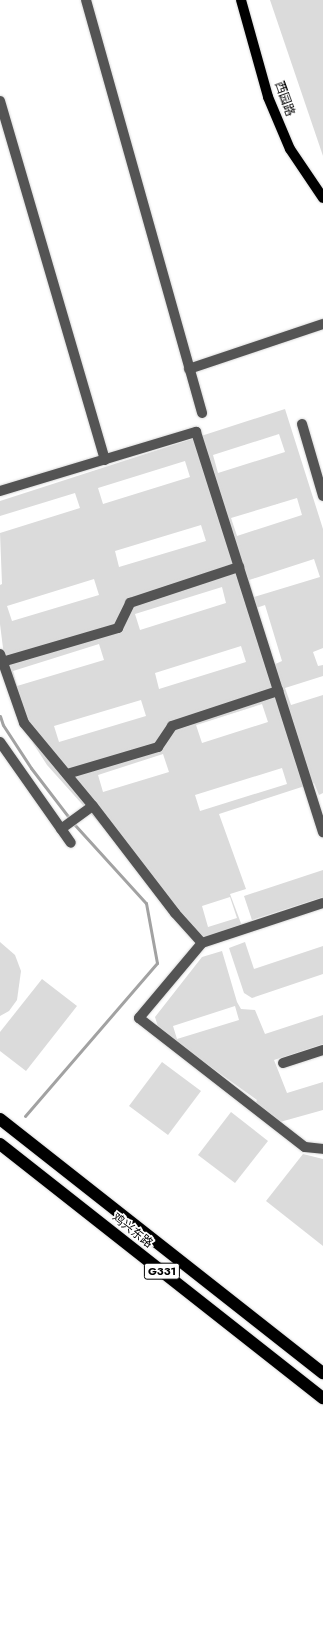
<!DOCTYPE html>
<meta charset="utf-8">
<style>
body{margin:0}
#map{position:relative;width:323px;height:1648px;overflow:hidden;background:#fff;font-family:Jost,"Noto Sans SC",sans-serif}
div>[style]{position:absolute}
.green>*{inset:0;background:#dbdbdb}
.stream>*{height:3px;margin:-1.5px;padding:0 1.5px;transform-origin:1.5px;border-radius:1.5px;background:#a2a2a2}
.roads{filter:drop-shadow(0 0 1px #dbdbdb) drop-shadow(0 0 1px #dbdbdb)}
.minor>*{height:10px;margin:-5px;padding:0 5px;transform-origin:5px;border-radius:5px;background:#545454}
.major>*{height:10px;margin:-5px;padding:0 5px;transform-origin:5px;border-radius:5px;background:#000}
.highway>*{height:12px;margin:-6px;padding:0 6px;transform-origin:6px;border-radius:6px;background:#000}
span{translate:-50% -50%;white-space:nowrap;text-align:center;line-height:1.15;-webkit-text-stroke:3.5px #fff;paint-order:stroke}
.shield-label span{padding:1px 3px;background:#fff;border:1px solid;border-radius:3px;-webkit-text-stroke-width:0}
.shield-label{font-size:11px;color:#000;font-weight:700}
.street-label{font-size:12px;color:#000}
</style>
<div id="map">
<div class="green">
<i style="clip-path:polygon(270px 0,323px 0,323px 156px)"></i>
<i style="clip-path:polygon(evenodd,285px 409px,323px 529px,323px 648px,313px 652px,318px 666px,323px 665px,323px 676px,285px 688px,291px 705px,323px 695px,323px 793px,319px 795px,314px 783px,219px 814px,246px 889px,230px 894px,242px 926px,204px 940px,47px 765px,33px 743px,4px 656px,0 624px,0 585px,2px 584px,0 533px,80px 508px,75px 493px,0 516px,0 501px,285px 409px,279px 434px,285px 452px,218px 473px,213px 455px,279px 434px,285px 409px,185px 461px,190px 477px,103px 504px,98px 488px,185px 461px,285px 409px,297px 498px,302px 515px,237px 536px,231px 518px,297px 498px,285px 409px,201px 525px,206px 541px,119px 567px,115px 551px,201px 525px,285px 409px,314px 559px,320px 577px,254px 597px,249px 580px,314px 559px,285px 409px,94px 579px,99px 595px,12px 621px,7px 606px,94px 579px,285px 409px,222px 587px,226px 603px,140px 630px,135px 614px,222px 587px,285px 409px,265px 605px,282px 661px,271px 666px,253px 609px,265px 605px,285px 409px,99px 644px,104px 660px,17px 686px,13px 671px,99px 644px,285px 409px,241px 646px,246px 662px,159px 689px,155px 673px,241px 646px,285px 409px,141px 700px,146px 716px,59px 742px,54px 726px,141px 700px,285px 409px,262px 704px,268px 722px,202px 743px,196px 725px,262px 704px,285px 409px,163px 754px,169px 772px,103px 792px,98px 775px,163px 754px,285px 409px,282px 768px,287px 784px,200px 811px,195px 795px,282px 768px,285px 409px,230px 897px,237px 918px,208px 927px,202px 906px,230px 897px)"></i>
<i style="clip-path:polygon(323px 870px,323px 897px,252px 920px,244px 896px)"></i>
<i style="clip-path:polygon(0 942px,15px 955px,21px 971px,17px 1000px,9px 1011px,0 1016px)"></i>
<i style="clip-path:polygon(245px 942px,254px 969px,323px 946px,323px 974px,252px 998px,244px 993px,229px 948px)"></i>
<i style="clip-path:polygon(evenodd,222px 951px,237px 1002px,241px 1009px,255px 1010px,265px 1034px,323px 1015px,323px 1044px,274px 1060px,287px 1093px,323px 1082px,323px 1110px,280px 1122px,255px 1104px,257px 1100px,159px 1030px,155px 1017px,202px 957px,222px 951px,235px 1006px,239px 1020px,177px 1039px,173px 1026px,235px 1006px)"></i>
<i style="clip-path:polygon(42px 979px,77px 1006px,26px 1071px,0 1051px,0 1032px)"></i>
<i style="clip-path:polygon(162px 1062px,201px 1091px,168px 1135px,129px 1106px)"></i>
<i style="clip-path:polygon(231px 1112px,268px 1141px,235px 1183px,198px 1155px)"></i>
<i style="clip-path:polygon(303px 1154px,323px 1159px,323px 1246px,266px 1201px)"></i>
</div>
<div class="stream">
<i style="left:0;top:716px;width:9px;rotate:72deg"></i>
<i style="left:3px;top:725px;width:51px;rotate:56.9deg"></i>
<i style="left:31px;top:768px;width:71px;rotate:52.5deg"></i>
<i style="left:74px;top:824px;width:107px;rotate:47.7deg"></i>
<i style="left:146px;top:903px;width:61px;rotate:79.6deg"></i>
<i style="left:157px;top:963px;width:202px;rotate:130.8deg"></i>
</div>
<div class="roads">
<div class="minor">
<i style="left:86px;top:0;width:429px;rotate:74.3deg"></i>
<i style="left:0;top:101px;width:374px;rotate:73.7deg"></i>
<i style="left:189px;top:369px;width:141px;rotate:-18.6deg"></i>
<i style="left:302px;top:424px;width:75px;rotate:73.7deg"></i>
<i style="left:0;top:491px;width:205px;rotate:-16.8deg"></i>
<i style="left:196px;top:432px;width:420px;rotate:72.4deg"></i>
<i style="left:0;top:654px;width:73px;rotate:70.8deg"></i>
<i style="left:24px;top:723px;width:108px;rotate:50.3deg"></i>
<i style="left:93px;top:806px;width:135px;rotate:52.5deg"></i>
<i style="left:175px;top:913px;width:40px;rotate:48deg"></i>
<i style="left:202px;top:943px;width:98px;rotate:130deg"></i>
<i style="left:139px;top:1018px;width:210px;rotate:37.9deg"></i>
<i style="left:305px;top:1147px;width:18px;rotate:6deg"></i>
<i style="left:2px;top:662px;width:121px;rotate:-16.3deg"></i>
<i style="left:118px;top:628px;width:28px;rotate:-64deg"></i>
<i style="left:130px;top:603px;width:115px;rotate:-18.3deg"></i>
<i style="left:0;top:742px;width:123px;rotate:54.9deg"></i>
<i style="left:67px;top:774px;width:95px;rotate:-16.5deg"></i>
<i style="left:158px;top:747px;width:25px;rotate:-56deg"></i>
<i style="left:172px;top:726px;width:112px;rotate:-18.3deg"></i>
<i style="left:61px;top:829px;width:39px;rotate:-36deg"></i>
<i style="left:202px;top:943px;width:127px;rotate:-18.3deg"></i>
<i style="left:283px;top:1063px;width:42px;rotate:-18deg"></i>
</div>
<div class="major">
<i style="left:241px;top:0;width:101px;rotate:74.4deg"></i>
<i style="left:268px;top:97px;width:56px;rotate:67.1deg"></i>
<i style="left:290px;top:149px;width:59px;rotate:56deg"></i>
</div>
<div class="highway">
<i style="left:0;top:1119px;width:411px;rotate:38.2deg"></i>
<i style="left:0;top:1144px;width:411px;rotate:38.2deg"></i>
</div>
</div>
<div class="shield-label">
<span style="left:162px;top:1271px">G331</span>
</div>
<div class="street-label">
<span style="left:284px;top:99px;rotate:70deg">西园路</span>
<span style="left:132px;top:1231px;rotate:38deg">鸡兴东路</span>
</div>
</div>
